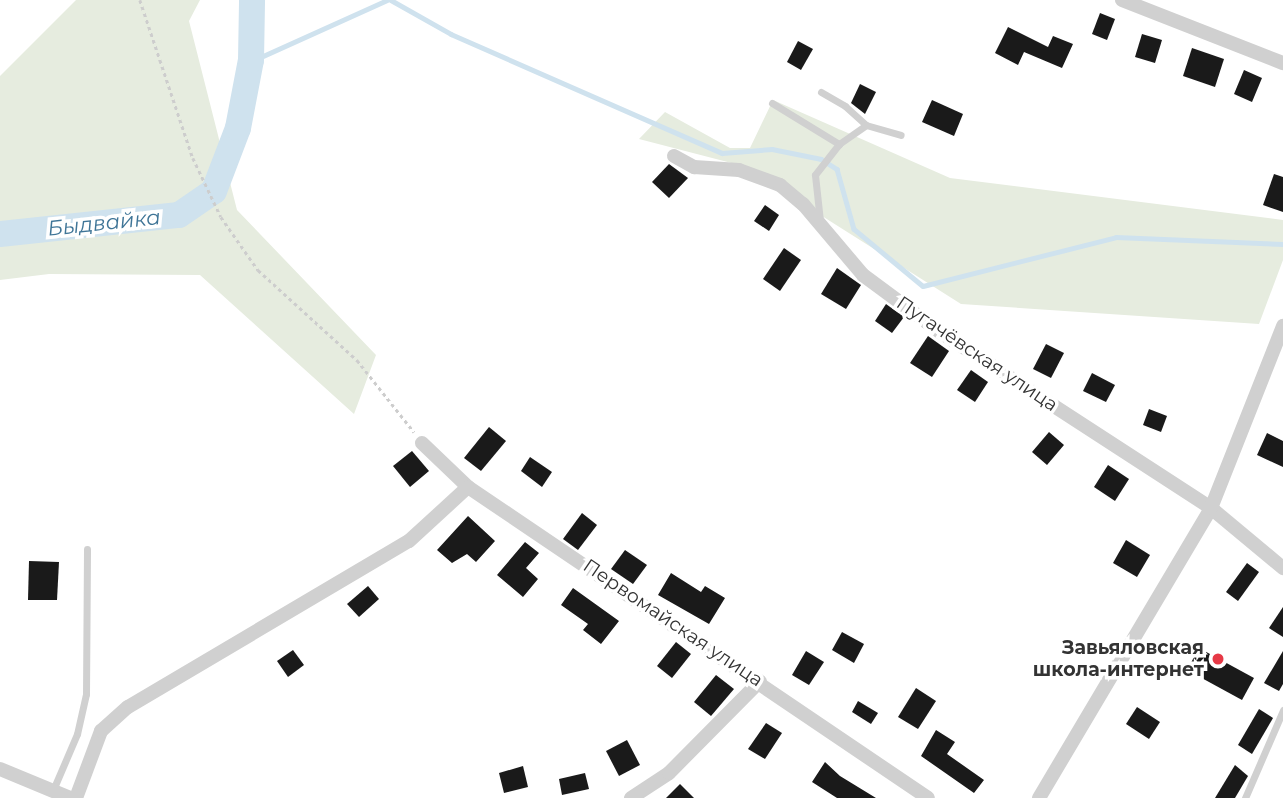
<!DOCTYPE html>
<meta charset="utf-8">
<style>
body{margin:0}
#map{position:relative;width:1283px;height:798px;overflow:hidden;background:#fff;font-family:Montserrat,sans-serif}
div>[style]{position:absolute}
.green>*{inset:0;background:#e6ecdf}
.stream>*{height:4.5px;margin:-2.25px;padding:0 2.25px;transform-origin:2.25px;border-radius:2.25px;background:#cfe2ee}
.river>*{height:26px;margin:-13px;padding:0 13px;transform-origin:13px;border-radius:13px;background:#cfe2ee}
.building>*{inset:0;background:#1a1a1a}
.path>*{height:2.5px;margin-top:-1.25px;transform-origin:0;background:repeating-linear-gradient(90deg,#cdcdcd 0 3.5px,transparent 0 7px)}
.service>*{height:7px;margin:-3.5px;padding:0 3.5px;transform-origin:3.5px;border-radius:3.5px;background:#d0d0d0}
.minor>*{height:14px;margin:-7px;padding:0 7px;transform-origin:7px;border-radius:7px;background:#d0d0d0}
.dots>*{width:19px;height:19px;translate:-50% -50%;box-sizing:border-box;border:4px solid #fff;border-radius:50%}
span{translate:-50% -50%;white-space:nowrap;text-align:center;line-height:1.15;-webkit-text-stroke:7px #fff;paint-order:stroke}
.street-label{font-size:19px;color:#333}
.poi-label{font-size:19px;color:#333;font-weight:700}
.right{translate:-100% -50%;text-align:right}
.water-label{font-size:21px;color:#3f7597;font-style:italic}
</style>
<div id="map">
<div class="green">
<i style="clip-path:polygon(76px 0,200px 0,189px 21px,237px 210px,376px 355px,354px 414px,200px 275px,49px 274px,0 280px,0 76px)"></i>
<i style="clip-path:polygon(773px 100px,950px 178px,1283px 220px,1283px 260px,1259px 324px,961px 304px,743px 166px,639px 139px,665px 112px,730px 148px,750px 148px)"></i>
</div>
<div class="stream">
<i style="left:391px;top:0;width:69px;rotate:29.5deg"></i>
<i style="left:451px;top:34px;width:296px;rotate:23.7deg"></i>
<i style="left:722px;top:153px;width:50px;rotate:-4.6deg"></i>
<i style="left:772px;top:149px;width:50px;rotate:11.5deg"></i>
<i style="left:821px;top:159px;width:19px;rotate:32deg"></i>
<i style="left:837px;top:169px;width:62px;rotate:74.2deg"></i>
<i style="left:854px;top:229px;width:89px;rotate:39.6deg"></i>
<i style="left:923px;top:286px;width:199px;rotate:-14.2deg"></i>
<i style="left:1116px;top:237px;width:167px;rotate:2.4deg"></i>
<i style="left:250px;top:62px;width:150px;rotate:-24.3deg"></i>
</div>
<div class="river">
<i style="left:0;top:234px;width:180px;rotate:-6.1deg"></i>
<i style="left:179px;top:215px;width:42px;rotate:-34.4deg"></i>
<i style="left:214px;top:191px;width:67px;rotate:-69.1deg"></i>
<i style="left:238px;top:128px;width:69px;rotate:-79.2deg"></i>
<i style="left:251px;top:60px;width:60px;rotate:-89deg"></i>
</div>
<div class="building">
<i style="clip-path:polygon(1100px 13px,1115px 19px,1107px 40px,1092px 34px)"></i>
<i style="clip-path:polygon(1008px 27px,1048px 47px,1053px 36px,1073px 44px,1062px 68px,1024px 52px,1018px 65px,995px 53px)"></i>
<i style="clip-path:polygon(1142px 34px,1162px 40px,1155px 63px,1135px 57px)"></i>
<i style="clip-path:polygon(798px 41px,813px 49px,801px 70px,787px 62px)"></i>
<i style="clip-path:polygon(1192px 48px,1224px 59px,1215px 87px,1183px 76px)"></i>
<i style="clip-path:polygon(1244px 70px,1262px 78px,1252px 102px,1234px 94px)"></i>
<i style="clip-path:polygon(860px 84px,876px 92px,865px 114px,851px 103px)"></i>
<i style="clip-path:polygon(932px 100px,963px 114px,954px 136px,922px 122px)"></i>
<i style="clip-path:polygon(669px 164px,688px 178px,669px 198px,652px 182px)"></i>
<i style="clip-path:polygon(1274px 174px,1283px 177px,1283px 212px,1263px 205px)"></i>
<i style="clip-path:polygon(765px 205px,779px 215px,769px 231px,754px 221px)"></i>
<i style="clip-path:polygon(784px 248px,801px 260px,780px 291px,763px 279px)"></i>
<i style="clip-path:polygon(837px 268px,861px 285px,846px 309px,821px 294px)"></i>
<i style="clip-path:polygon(886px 304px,904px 317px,892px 333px,875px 321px)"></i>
<i style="clip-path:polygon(928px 336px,949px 351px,932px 377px,910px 363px)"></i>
<i style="clip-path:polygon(1046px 344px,1064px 353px,1051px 378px,1033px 369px)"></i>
<i style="clip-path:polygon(971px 370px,988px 382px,975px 402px,957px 390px)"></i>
<i style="clip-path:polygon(1092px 373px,1115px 385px,1106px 402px,1083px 391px)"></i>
<i style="clip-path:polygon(1149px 409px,1167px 416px,1161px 432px,1143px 425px)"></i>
<i style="clip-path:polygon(489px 427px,506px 441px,481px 471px,464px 458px)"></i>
<i style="clip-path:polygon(1049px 432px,1064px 445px,1047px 465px,1032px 452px)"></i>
<i style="clip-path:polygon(1267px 433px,1283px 441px,1283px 467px,1257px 455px)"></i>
<i style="clip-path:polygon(412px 451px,429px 471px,410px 487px,393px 466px)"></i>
<i style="clip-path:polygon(530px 457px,552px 472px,542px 487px,521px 471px)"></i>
<i style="clip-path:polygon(1108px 465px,1129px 479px,1115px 501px,1094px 487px)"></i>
<i style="clip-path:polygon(582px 513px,597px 525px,578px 550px,563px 539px)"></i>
<i style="clip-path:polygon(468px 516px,495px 541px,476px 562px,467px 554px,452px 563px,437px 550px)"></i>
<i style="clip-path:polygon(1126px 540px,1150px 555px,1137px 577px,1113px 563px)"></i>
<i style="clip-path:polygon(525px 542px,539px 553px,526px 568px,538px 579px,523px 597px,497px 575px)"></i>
<i style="clip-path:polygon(625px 550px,647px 565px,633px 584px,611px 569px)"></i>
<i style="clip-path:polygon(29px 561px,59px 562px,57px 600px,28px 600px)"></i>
<i style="clip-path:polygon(1247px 563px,1259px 572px,1238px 601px,1226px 592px)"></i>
<i style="clip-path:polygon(671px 573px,701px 592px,705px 586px,725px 598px,709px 624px,658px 595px)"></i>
<i style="clip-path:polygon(368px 586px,379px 599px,359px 617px,347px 604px)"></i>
<i style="clip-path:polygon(573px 588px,619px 621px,601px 644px,583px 630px,588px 624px,561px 605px)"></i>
<i style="clip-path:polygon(1283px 607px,1283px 637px,1269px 628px)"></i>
<i style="clip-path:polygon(842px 632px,864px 644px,854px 663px,832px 650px)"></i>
<i style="clip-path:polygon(676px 642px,691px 654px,672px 678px,657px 666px)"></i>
<i style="clip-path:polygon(1199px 648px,1254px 678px,1242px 700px,1187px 670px)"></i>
<i style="clip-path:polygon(293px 650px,304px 665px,288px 677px,277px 661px)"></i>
<i style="clip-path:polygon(806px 651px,824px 662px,809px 685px,792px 675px)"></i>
<i style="clip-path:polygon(1283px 651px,1283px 684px,1279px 691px,1264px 683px)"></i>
<i style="clip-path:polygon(716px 675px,734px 689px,711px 716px,694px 702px)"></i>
<i style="clip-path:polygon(916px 688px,936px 701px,918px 729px,898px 717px)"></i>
<i style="clip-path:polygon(858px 701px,878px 713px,871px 724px,852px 712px)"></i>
<i style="clip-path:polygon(1137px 707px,1160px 722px,1149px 739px,1126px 724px)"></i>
<i style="clip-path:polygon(1259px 709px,1273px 718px,1252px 754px,1238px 745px)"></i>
<i style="clip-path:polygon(766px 723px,782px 733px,765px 759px,748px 749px)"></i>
<i style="clip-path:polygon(936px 730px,955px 742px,947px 754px,984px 780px,974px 793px,921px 756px)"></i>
<i style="clip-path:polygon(627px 740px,640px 765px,619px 776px,606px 751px)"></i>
<i style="clip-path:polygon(825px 762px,840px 776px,876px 798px,837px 798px,812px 782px)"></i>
<i style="clip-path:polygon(1235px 765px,1248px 776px,1235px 798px,1215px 798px)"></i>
<i style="clip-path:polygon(523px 766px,528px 787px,504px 793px,499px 773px)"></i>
<i style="clip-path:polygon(585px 773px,589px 789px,562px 795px,559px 779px)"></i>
<i style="clip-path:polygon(680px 784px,694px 798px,666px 798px)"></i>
</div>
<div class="path">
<i style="left:140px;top:0;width:167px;rotate:71.5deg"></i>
<i style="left:193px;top:158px;width:65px;rotate:64.6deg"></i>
<i style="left:221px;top:217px;width:65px;rotate:55.1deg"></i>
<i style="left:258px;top:270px;width:134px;rotate:42.3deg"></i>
<i style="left:357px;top:360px;width:92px;rotate:51.6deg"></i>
</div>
<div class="service">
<i style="left:821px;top:92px;width:28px;rotate:30deg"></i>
<i style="left:845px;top:106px;width:28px;rotate:42deg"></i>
<i style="left:772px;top:103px;width:79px;rotate:31.5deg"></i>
<i style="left:839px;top:144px;width:39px;rotate:128deg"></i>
<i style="left:815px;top:175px;width:46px;rotate:83.8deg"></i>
<i style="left:839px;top:144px;width:33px;rotate:-35deg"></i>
<i style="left:866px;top:125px;width:36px;rotate:16deg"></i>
<i style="left:53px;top:790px;width:61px;rotate:-66.8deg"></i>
<i style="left:77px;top:734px;width:41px;rotate:-77.3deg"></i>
<i style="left:86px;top:694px;width:145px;rotate:-89.6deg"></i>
<i style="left:1245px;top:798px;width:96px;rotate:-66.6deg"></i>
</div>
<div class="minor">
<i style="left:1122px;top:0;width:173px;rotate:21.4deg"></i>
<i style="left:674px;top:156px;width:23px;rotate:29deg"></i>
<i style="left:694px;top:167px;width:45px;rotate:3.8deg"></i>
<i style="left:739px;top:170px;width:44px;rotate:20.1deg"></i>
<i style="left:780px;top:185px;width:30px;rotate:40deg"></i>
<i style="left:803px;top:204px;width:93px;rotate:49.8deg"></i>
<i style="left:863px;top:275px;width:96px;rotate:36.5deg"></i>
<i style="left:940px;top:332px;width:323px;rotate:33deg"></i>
<i style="left:1211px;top:508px;width:94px;rotate:39.8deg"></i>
<i style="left:422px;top:443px;width:64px;rotate:43.7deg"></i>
<i style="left:468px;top:487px;width:555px;rotate:34.06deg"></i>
<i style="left:0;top:769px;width:76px;rotate:22.5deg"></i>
<i style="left:76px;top:798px;width:72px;rotate:-69.5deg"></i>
<i style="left:101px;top:731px;width:36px;rotate:-42deg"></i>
<i style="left:128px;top:707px;width:326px;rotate:-30.6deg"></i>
<i style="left:409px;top:541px;width:80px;rotate:-42.5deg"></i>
<i style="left:631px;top:798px;width:45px;rotate:-33.3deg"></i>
<i style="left:669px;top:773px;width:129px;rotate:-45.3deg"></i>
<i style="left:1039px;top:798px;width:337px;rotate:-59.3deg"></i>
<i style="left:1211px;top:508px;width:196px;rotate:-68.4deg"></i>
</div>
<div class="dots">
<i style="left:1218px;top:659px;background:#e63946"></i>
</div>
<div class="street-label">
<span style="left:977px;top:354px;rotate:34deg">Пугачёвская улица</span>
<span style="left:673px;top:623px;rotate:34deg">Первомайская улица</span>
</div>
<div class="poi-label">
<span class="right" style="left:1204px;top:659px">Завьяловская<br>школа-интернет</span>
</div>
<div class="water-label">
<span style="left:104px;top:223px;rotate:-6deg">Быдвайка</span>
</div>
</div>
